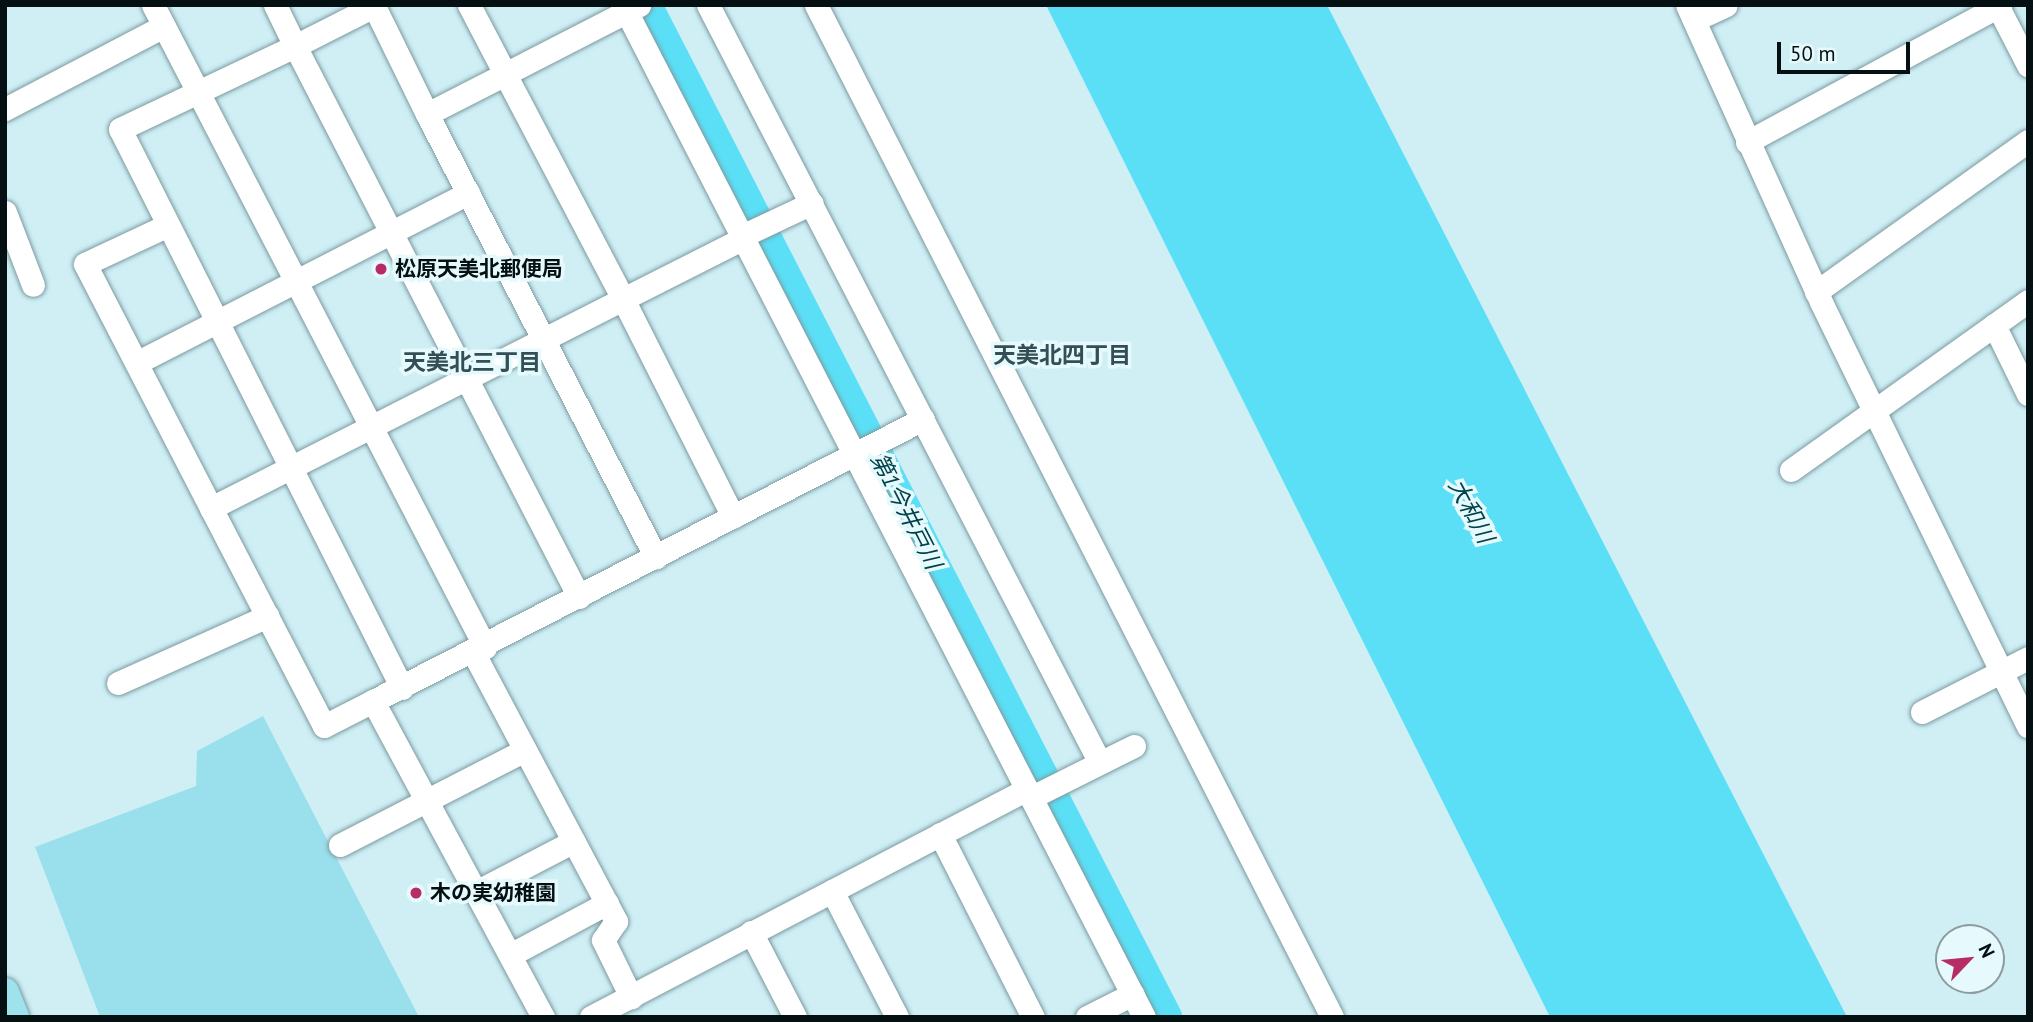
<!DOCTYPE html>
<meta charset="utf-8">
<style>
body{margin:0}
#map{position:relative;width:2033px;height:1022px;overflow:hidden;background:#cfeff5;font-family:"PT Sans","Noto Sans JP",sans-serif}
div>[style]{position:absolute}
.green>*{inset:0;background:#9adfec}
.water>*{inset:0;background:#5bdff6}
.river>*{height:32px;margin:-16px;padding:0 16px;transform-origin:16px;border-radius:16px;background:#5bdff6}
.roads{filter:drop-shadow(0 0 2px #7c9aa0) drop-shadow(0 0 2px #7c9aa0)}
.minor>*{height:23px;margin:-11.5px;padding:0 11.5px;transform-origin:11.5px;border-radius:11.5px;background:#fff}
.major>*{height:28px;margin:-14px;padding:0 14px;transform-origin:14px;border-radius:14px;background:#9ee2ee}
.dots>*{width:19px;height:19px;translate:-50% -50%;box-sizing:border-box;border:4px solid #e6fafd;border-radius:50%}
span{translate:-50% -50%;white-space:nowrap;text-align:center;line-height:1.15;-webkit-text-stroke:7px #e6fafd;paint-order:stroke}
.poi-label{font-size:21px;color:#051012;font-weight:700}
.left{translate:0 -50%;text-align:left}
.neighbourhood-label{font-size:23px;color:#334f55;font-weight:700}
.water-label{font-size:23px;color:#01414a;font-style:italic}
.frame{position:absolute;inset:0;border:7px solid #051012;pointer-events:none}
.north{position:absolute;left:1935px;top:924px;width:70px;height:70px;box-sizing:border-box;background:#e6fafd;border:2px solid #8c9c9f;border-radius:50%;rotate:64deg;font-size:19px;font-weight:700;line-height:28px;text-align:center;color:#051012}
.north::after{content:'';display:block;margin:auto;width:24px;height:32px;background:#b72c65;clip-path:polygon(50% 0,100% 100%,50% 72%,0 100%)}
.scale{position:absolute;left:1777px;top:42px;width:133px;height:32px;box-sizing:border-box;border:4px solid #051012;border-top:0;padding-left:9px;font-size:21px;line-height:24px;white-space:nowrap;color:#051012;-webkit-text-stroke:5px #e6fafd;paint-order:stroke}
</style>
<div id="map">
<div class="green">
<i style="clip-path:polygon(263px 716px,419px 1017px,100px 1017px,35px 847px,196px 786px,197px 751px)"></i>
</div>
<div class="water">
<i style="clip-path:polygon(1046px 5px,1327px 5px,1847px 1017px,1550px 1017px)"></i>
</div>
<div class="river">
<i style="left:646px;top:5px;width:1138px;rotate:62.8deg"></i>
</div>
<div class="roads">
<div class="minor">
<i style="left:153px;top:5px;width:723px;rotate:62.65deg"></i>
<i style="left:275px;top:5px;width:46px;rotate:64deg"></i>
<i style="left:295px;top:46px;width:89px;rotate:-26.9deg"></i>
<i style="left:374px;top:6px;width:120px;rotate:63.9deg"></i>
<i style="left:427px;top:114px;width:88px;rotate:-27.1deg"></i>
<i style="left:505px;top:74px;width:254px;rotate:62.3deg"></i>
<i style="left:623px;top:299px;width:136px;rotate:-26.8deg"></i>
<i style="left:469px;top:5px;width:78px;rotate:62.4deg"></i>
<i style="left:505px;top:74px;width:151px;rotate:-27.2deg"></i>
<i style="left:623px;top:5px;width:1138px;rotate:62.76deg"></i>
<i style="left:708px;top:5px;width:853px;rotate:62.65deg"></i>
<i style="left:816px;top:5px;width:1136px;rotate:62.98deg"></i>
<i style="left:1687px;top:5px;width:326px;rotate:65.7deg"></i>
<i style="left:1821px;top:302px;width:472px;rotate:64deg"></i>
<i style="left:1997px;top:5px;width:68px;rotate:62.7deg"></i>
<i style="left:1694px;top:20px;width:35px;rotate:-25deg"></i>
<i style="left:5px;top:109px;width:179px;rotate:-27.6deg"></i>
<i style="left:427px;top:114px;width:499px;rotate:62.7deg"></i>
<i style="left:1747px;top:142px;width:288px;rotate:-28.4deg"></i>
<i style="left:5px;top:212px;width:78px;rotate:69deg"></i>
<i style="left:166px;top:226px;width:89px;rotate:154.9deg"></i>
<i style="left:85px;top:264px;width:275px;rotate:62.7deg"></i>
<i style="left:742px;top:236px;width:77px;rotate:-25.2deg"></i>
<i style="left:1816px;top:292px;width:260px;rotate:-35.5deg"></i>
<i style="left:1994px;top:325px;width:77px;rotate:63.8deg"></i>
<i style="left:138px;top:362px;width:371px;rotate:-27.1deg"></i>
<i style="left:1791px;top:470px;width:291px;rotate:-35.5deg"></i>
<i style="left:473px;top:652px;width:305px;rotate:62deg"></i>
<i style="left:616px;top:921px;width:23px;rotate:124deg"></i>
<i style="left:603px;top:940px;width:64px;rotate:63.8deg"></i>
<i style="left:118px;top:683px;width:164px;rotate:-24.1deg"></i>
<i style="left:402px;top:688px;width:626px;rotate:-116.77deg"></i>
<i style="left:120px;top:129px;width:194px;rotate:-25.4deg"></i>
<i style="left:295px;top:46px;width:620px;rotate:62.73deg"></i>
<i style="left:373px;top:701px;width:55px;rotate:153deg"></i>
<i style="left:324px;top:726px;width:246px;rotate:-117.4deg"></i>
<i style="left:211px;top:508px;width:462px;rotate:-26.9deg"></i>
<i style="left:623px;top:299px;width:244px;rotate:63.2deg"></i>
<i style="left:1922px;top:712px;width:119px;rotate:-27deg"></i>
<i style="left:1032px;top:797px;width:114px;rotate:-26.6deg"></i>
<i style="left:940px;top:834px;width:205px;rotate:63.1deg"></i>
<i style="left:340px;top:845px;width:208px;rotate:-27.2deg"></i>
<i style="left:832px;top:891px;width:220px;rotate:-27.6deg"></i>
<i style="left:476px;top:892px;width:110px;rotate:-27.5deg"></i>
<i style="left:751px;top:932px;width:96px;rotate:62.6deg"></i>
<i style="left:510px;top:955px;width:110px;rotate:-28.2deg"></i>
<i style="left:543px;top:1017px;width:359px;rotate:-118.3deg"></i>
<i style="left:373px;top:701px;width:618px;rotate:-27.15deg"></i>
<i style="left:591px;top:1017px;width:272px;rotate:-27.6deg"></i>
<i style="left:832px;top:891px;width:142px;rotate:62.7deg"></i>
<i style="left:1087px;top:1017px;width:51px;rotate:-26.6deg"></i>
</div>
<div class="major">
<i style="left:5px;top:992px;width:27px;rotate:68deg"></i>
</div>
</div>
<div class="dots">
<i style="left:381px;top:269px;background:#b72c65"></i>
<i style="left:416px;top:893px;background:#b72c65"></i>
</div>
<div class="poi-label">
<span class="left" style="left:395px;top:269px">松原天美北郵便局</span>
<span class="left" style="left:430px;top:893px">木の実幼稚園</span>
</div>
<div class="neighbourhood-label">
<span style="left:1062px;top:355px">天美北四丁目</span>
<span style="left:472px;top:362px">天美北三丁目</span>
</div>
<div class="water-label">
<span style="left:906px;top:511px;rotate:63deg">第1今井戸川</span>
<span style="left:1471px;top:511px;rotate:62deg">大和川</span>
</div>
<div class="frame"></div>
<div class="north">N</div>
<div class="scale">50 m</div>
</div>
